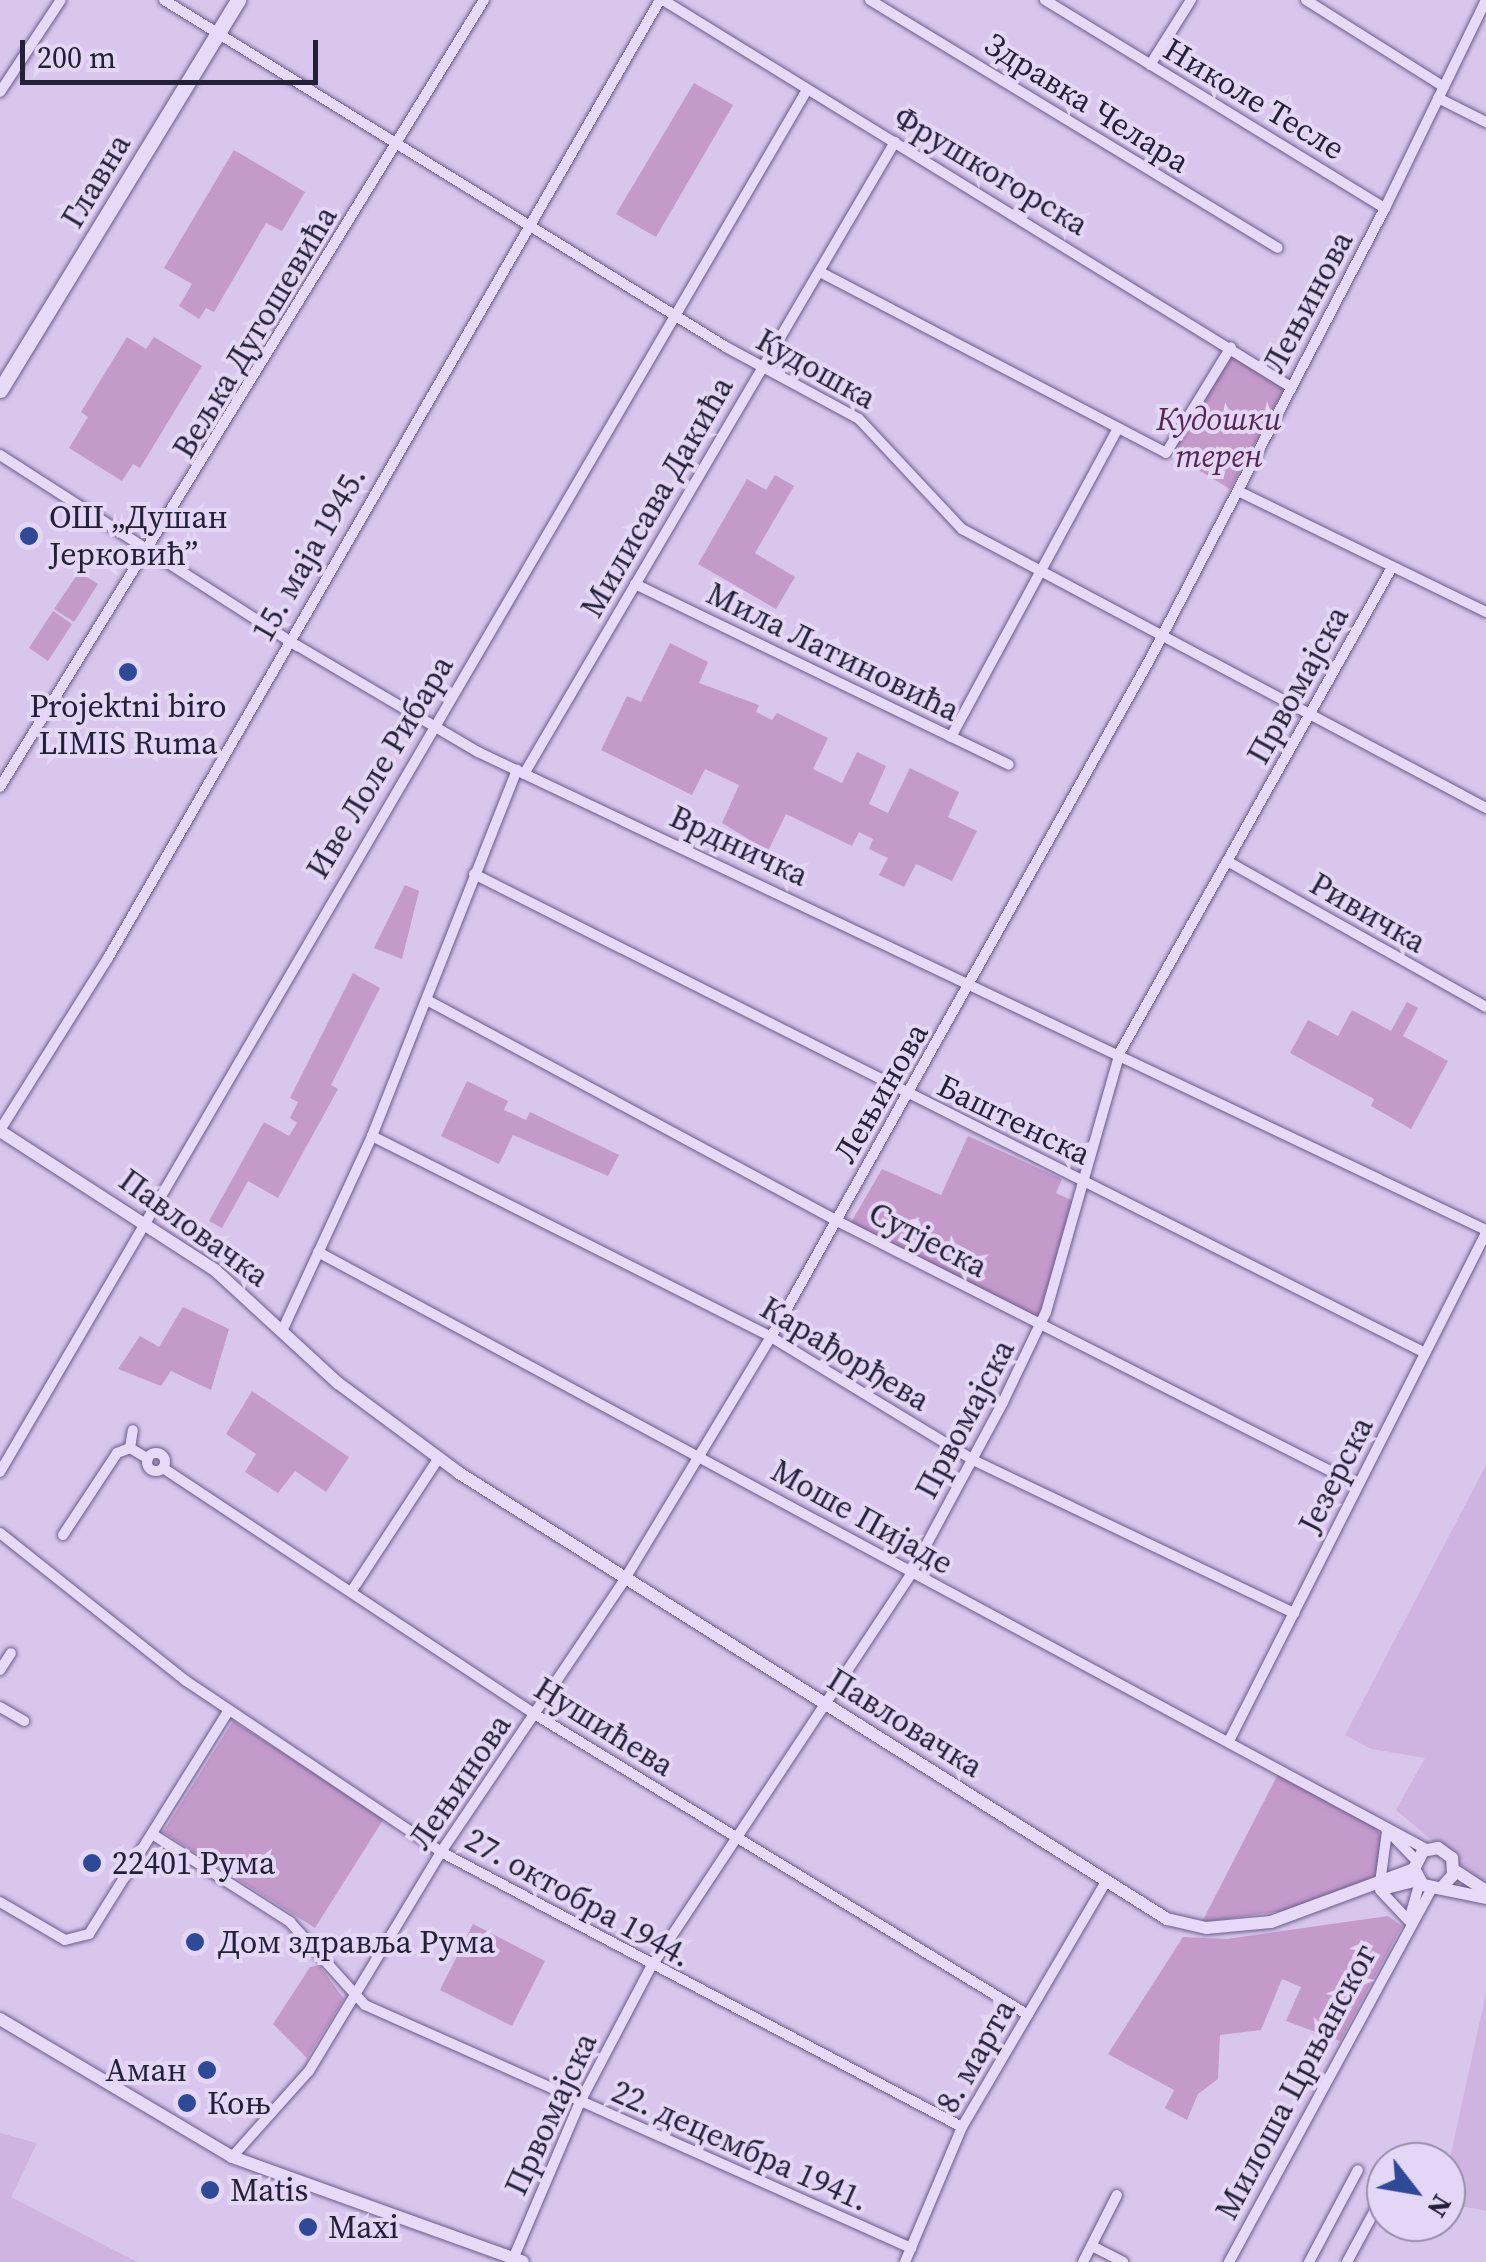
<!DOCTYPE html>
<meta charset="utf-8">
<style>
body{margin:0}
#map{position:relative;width:1486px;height:2262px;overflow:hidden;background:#d8c6ed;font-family:"Source Serif 4",serif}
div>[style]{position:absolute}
.farmland>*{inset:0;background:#cfb4e2}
.green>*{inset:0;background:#c49acb}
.roads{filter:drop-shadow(0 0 2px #685c88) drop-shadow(0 0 2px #685c88)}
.minor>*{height:10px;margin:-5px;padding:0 5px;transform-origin:5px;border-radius:5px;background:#e7d9f8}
.minor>.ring{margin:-5px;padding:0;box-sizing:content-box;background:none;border:10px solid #e7d9f8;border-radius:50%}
.tertiary>*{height:12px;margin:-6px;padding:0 6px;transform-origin:6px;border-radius:6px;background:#e7d9f8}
.secondary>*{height:15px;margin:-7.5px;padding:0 7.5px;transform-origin:7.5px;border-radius:7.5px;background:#e7d9f8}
.dots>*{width:28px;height:28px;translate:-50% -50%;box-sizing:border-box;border:5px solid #e4d6f5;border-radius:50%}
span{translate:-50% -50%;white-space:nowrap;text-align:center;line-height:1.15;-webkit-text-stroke:8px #e4d6f5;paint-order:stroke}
.street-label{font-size:32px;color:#252039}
.park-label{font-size:32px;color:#542754;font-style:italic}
.poi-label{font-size:32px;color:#252039}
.left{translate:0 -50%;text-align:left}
.right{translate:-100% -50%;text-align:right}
.north{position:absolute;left:1366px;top:2142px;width:100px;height:100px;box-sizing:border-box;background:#e4d6f5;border:2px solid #988daa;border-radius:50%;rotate:121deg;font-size:28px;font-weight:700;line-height:40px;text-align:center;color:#252039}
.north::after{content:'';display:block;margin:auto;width:35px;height:45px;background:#2e4995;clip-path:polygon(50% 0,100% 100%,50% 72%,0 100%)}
.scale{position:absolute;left:20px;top:40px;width:298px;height:45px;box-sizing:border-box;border:5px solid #252039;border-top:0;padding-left:12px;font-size:30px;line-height:35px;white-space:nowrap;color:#252039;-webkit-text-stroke:8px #e4d6f5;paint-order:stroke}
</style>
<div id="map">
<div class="farmland">
<i style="clip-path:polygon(1486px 1465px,1486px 1886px,1396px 1810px,1425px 1758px,1371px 1749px,1345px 1735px)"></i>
<i style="clip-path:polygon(1486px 1993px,1486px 2211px,1446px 2203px,1446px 2176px)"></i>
<i style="clip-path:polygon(0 2133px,37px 2143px,11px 2197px,137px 2262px,0 2262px)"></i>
</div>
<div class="green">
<i style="clip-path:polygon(694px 83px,733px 105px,656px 237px,616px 214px)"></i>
<i style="clip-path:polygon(234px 150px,305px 192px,282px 231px,266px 223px,214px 312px,206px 308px,199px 319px,179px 306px,192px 284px,164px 268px)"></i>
<i style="clip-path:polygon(127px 337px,146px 349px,154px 337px,202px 366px,140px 468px,133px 464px,122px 481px,69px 448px,88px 417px,81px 412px)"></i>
<i style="clip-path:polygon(1230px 351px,1286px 386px,1230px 489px,1172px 454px)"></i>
<i style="clip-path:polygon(775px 475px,794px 486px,755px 553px,795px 577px,776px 609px,698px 564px,747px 479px,766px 490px)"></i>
<i style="clip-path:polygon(79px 572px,98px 584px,74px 622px,54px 609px)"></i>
<i style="clip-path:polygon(53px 611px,72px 624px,48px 661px,29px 648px)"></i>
<i style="clip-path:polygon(670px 643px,708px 662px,699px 683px,759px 705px,756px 712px,772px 720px,777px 713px,828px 738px,813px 769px,842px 783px,857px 752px,886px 766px,869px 804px,888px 813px,910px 768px,959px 792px,948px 817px,977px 831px,952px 881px,916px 864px,904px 887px,879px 875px,888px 858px,869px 849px,873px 839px,859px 832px,852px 846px,786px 814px,768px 851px,722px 823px,739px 785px,705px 769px,692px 795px,601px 750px,627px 696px,641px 702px)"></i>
<i style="clip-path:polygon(405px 885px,419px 891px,402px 959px,374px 948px)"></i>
<i style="clip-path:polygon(353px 973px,380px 988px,331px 1085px,338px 1089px,278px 1198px,248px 1181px,222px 1228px,209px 1221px,264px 1122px,289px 1136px,297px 1123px,290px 1118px,298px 1102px,290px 1098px)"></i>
<i style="clip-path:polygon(1407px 1002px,1418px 1008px,1403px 1036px,1448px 1061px,1411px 1129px,1371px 1106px,1374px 1099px,1290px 1053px,1308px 1020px,1338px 1036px,1352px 1010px,1391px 1031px)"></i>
<i style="clip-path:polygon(467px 1081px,508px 1101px,504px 1110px,526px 1120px,530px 1112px,619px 1155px,608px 1176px,513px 1135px,499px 1164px,441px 1136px)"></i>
<i style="clip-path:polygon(968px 1136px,1062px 1179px,1056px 1193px,1075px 1202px,1040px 1318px,850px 1224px,882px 1169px,941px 1195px)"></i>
<i style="clip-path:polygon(183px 1307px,229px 1329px,211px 1390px,171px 1371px,161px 1386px,118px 1369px,140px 1336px,159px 1347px)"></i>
<i style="clip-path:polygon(252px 1391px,349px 1457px,326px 1492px,295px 1471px,278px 1493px,245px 1472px,256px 1454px,226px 1434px)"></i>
<i style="clip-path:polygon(233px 1721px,385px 1817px,315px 1928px,163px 1832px)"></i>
<i style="clip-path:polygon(1278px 1774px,1374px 1825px,1382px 1838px,1379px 1871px,1359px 1889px,1306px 1908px,1202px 1922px)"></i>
<i style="clip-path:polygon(1388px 1916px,1402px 1926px,1340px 2041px,1286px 2021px,1301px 1987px,1282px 1979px,1261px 2030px,1220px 2035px,1218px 2079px,1198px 2094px,1187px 2120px,1165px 2108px,1174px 2090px,1108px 2054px,1183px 1937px,1227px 1939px)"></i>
<i style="clip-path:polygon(473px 1924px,545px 1961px,512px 2026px,440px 1990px)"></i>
<i style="clip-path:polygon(319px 1965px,344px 1999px,307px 2058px,273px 2024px,310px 1967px)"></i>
</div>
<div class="roads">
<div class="minor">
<i style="left:164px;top:0;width:660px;rotate:31.69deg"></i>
<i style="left:726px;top:347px;width:151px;rotate:28.4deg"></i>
<i style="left:859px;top:419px;width:151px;rotate:46.9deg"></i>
<i style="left:962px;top:529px;width:594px;rotate:28.03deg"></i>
<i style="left:663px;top:0;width:738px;rotate:31.64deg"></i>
<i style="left:870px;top:0;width:477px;rotate:31.3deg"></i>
<i style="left:1045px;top:0;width:399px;rotate:31.5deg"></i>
<i style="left:1306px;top:0;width:163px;rotate:32.2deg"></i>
<i style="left:1150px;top:65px;width:77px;rotate:-57.8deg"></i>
<i style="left:0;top:92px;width:110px;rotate:-56.5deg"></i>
<i style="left:1438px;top:98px;width:54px;rotate:26.6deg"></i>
<i style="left:820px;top:272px;width:390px;rotate:27.6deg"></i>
<i style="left:1166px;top:453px;width:124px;rotate:-58.5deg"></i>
<i style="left:0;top:455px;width:354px;rotate:32.7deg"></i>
<i style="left:298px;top:646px;width:209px;rotate:30.5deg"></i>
<i style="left:478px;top:752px;width:1116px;rotate:25.37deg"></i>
<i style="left:1238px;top:491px;width:276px;rotate:26deg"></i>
<i style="left:635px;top:584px;width:415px;rotate:25.8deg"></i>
<i style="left:951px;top:737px;width:351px;rotate:-61.6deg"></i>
<i style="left:524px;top:774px;width:733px;rotate:-59.59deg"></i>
<i style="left:0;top:787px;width:924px;rotate:-58.41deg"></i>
<i style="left:1227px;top:861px;width:297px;rotate:29.4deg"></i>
<i style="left:474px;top:874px;width:1065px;rotate:26.73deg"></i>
<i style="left:427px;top:1000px;width:464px;rotate:28.3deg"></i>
<i style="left:835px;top:1220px;width:586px;rotate:26.87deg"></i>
<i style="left:0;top:1130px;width:203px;rotate:-57.9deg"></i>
<i style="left:108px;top:958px;width:1106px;rotate:-60.05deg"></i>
<i style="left:372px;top:1136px;width:447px;rotate:26.7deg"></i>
<i style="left:771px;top:1337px;width:237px;rotate:31.3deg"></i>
<i style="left:973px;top:1460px;width:356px;rotate:25.5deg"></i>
<i style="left:318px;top:1252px;width:1259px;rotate:28.32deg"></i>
<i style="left:282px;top:1331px;width:215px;rotate:-65.2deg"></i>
<i style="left:372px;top:1136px;width:394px;rotate:-68.4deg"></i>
<i style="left:130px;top:1448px;width:18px;rotate:-81deg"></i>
<i class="ring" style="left:147px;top:1453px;width:8px;height:8px"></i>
<i style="left:163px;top:1468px;width:447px;rotate:33.5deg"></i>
<i style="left:536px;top:1715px;width:576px;rotate:31.37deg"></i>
<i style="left:0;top:1472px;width:1600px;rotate:-59.72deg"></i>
<i style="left:0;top:1533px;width:238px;rotate:38.5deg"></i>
<i style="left:186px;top:1681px;width:307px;rotate:33.8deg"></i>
<i style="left:441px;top:1852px;width:589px;rotate:27.83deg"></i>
<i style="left:63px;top:1535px;width:98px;rotate:-56.6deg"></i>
<i style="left:117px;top:1453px;width:14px;rotate:-21deg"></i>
<i style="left:130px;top:1448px;width:21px;rotate:31deg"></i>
<i style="left:351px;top:1592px;width:159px;rotate:-56.8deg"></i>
<i style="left:0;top:1670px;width:20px;rotate:-57deg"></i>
<i style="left:0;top:1707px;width:28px;rotate:30deg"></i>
<i style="left:1230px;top:1739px;width:567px;rotate:-63.16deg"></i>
<i style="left:1386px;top:1829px;width:42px;rotate:46deg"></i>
<i style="left:152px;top:1834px;width:164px;rotate:32.5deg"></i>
<i style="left:290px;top:1922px;width:112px;rotate:47.9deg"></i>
<i style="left:365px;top:2005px;width:598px;rotate:23.99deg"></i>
<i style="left:1380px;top:1883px;width:52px;rotate:-82.3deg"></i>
<i style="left:1380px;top:1890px;width:42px;rotate:46.9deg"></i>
<i style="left:0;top:1902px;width:75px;rotate:30.3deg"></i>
<i style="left:65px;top:1940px;width:25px;rotate:-14deg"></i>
<i style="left:89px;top:1934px;width:264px;rotate:-58deg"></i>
<i style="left:1409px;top:1920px;width:40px;rotate:-74deg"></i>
<i style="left:232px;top:2157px;width:115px;rotate:-48.2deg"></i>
<i style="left:309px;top:2071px;width:256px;rotate:-58.9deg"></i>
<i style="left:441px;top:1852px;width:326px;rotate:-56deg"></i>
<i style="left:623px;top:1582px;width:286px;rotate:-58.9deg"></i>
<i style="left:771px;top:1337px;width:775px;rotate:-60.79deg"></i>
<i style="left:1149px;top:661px;width:511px;rotate:-62.48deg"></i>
<i style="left:1385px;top:208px;width:231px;rotate:-64.1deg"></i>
<i style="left:1092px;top:2246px;width:35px;rotate:27deg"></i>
<i style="left:513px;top:2259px;width:171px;rotate:-66.9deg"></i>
<i style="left:580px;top:2102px;width:153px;rotate:-62.3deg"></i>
<i style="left:651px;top:1967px;width:470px;rotate:-56.5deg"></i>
<i style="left:910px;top:1575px;width:196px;rotate:-61.7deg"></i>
<i style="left:1003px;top:1402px;width:100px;rotate:-64.5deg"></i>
<i style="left:1046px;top:1312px;width:270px;rotate:-74.1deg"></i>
<i style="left:1120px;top:1052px;width:554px;rotate:-60.7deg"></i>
<i style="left:905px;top:2262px;width:147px;rotate:-67.1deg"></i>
<i style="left:962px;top:2127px;width:284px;rotate:-59.6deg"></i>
<i style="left:1083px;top:2262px;width:75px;rotate:-63.1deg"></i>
<i style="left:1229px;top:2262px;width:426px;rotate:-61.5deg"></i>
<i style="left:1309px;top:2262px;width:104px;rotate:-62deg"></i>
<i style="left:1347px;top:2262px;width:82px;rotate:-61.6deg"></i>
</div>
<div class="tertiary">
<i style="left:0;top:1131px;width:257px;rotate:32.9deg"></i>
<i style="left:216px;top:1271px;width:166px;rotate:42.6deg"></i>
<i style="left:338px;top:1383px;width:151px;rotate:36.6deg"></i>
<i style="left:459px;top:1473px;width:837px;rotate:32.21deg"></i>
<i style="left:1167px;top:1919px;width:40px;rotate:13deg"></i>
<i style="left:1206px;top:1928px;width:65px;rotate:-5.3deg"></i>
<i style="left:1271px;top:1922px;width:153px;rotate:-20.3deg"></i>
<i style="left:1454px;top:1870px;width:38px;rotate:33deg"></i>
<i style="left:1444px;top:1885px;width:13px;rotate:-48deg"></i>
<i style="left:1453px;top:1875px;width:17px;rotate:-93deg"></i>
<i style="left:1452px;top:1858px;width:17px;rotate:-144deg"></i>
<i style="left:1438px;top:1848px;width:15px;rotate:169deg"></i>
<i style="left:1423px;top:1851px;width:20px;rotate:117deg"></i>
<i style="left:1414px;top:1869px;width:18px;rotate:61deg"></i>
<i style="left:1423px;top:1885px;width:64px;rotate:11.7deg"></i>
<i style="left:1382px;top:1889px;width:36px;rotate:-14deg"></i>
<i style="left:0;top:2019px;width:270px;rotate:30.7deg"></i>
<i style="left:232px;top:2157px;width:309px;rotate:19.8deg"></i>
</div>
<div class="secondary">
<i style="left:0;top:390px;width:457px;rotate:-58.6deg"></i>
</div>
</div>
<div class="dots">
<i style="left:29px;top:536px;background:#2e4995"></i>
<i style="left:128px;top:672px;background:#2e4995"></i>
<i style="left:92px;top:1863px;background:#2e4995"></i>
<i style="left:195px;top:1942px;background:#2e4995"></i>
<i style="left:207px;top:2070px;background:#2e4995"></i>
<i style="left:187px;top:2103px;background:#2e4995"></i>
<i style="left:210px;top:2190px;background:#2e4995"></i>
<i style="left:308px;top:2227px;background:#2e4995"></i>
</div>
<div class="street-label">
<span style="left:1254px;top:99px;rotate:31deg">Николе Тесле</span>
<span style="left:1087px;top:103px;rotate:32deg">Здравка Челара</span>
<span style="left:991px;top:171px;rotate:31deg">Фрушкогорска</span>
<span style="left:96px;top:181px;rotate:-59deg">Главна</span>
<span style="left:1308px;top:302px;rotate:-62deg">Лењинова</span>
<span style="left:255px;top:332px;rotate:-59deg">Вељка Дугошевића</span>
<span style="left:816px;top:369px;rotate:29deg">Кудошка</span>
<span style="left:657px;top:497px;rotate:-60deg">Милисава Дакића</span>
<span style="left:309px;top:554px;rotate:-60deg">15. маја 1945.</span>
<span style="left:833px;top:652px;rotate:26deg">Мила Латиновића</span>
<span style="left:1298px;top:685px;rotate:-61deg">Првомајска</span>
<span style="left:380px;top:767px;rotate:-59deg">Иве Лоле Рибара</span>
<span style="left:739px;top:846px;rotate:25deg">Врдничка</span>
<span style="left:1368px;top:913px;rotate:30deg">Ривичка</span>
<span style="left:881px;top:1093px;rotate:-60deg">Лењинова</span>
<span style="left:1014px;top:1120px;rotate:26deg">Баштенска</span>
<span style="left:194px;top:1228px;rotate:36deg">Павловачка</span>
<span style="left:928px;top:1240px;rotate:27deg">Сутјеска</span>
<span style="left:845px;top:1354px;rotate:31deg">Карађорђева</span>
<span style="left:965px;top:1419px;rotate:-62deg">Првомајска</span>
<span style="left:1336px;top:1475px;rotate:-63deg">Језерска</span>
<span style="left:862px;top:1517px;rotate:29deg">Моше Пијаде</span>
<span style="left:905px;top:1723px;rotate:32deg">Павловачка</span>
<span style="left:604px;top:1727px;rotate:32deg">Нушићева</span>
<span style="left:460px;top:1782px;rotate:-56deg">Лењинова</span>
<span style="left:578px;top:1898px;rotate:29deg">27. октобра 1944.</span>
<span style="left:976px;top:2056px;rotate:-60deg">8. марта</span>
<span style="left:1296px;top:2082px;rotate:-62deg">Милоша Црњанског</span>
<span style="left:551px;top:2114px;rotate:-65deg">Првомајска</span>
<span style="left:740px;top:2146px;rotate:24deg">22. децембра 1941.</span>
</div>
<div class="park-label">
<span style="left:1219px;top:438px">Кудошки<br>терен</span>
</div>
<div class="poi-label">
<span class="left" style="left:49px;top:536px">ОШ „Душан<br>Јерковић”</span>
<span style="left:128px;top:725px">Projektni biro<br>LIMIS Ruma</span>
<span class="left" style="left:112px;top:1863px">22401 Рума</span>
<span class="left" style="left:218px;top:1942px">Дом здравља Рума</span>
<span class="right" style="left:187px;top:2070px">Аман</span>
<span class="left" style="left:207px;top:2103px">Коњ</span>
<span class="left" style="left:230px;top:2190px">Matis</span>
<span class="left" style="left:328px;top:2227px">Maxi</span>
</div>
<div class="north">N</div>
<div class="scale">200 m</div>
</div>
